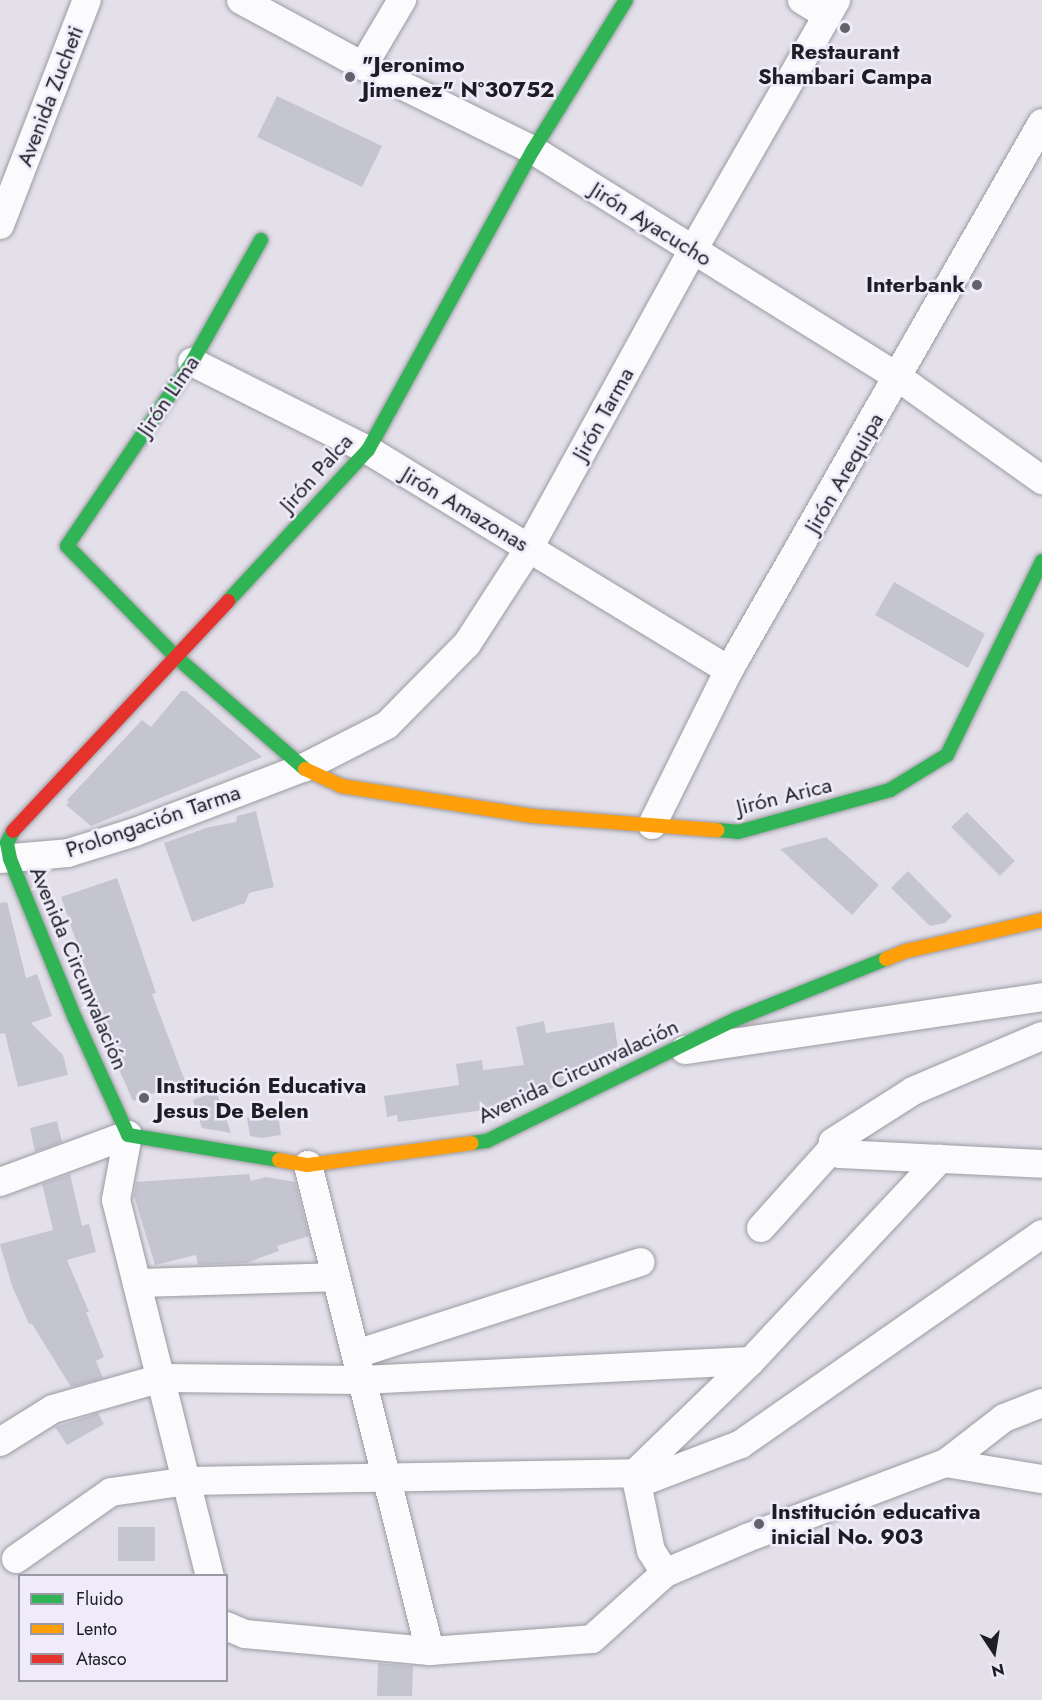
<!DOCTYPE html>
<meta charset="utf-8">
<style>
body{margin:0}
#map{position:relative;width:1042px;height:1700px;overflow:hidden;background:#e3e0ea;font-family:Jost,sans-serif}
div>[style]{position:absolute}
.building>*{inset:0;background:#c5c5d2}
.roads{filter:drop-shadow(0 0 2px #9c9aa1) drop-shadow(0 0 2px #9c9aa1)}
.street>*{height:28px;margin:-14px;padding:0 14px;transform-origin:14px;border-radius:14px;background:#fbfafc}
.fast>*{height:14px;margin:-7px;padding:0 7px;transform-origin:7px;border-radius:7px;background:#30b455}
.slow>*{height:14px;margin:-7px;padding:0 7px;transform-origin:7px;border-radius:7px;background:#ff9f0a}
.jam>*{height:14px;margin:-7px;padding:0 7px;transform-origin:7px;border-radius:7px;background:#e5322d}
.dots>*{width:16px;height:16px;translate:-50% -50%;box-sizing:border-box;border:3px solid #efebfa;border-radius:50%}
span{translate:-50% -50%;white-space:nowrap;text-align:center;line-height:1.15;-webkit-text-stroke:5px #efebfa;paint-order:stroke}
.poi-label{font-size:22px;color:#1e1d23;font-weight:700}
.left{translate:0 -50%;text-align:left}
.right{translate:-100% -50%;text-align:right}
.street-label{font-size:22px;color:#1e1d23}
.legend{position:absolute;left:18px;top:1574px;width:210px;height:108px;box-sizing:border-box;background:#efebfa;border:2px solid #9b99a4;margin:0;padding:8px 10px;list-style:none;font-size:18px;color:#1e1d23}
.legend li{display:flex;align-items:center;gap:12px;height:30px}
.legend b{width:30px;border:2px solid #9b99a4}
.north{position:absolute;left:964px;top:1622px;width:60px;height:60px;-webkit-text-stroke:4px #efebfa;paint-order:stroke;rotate:168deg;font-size:16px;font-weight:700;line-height:24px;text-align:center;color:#1e1d23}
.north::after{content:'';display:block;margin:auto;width:21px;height:27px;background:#1e1d23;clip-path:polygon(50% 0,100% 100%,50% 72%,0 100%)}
</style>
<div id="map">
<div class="building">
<i style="clip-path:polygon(277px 96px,382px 146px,362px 187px,257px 137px)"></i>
<i style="clip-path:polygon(894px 582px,985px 634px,968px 668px,875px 615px)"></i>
<i style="clip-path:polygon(181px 691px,186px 691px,262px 757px,91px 826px,66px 805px,69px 802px,67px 800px,142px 720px,151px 727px)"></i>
<i style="clip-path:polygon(256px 811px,274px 887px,249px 893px,245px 903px,192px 922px,164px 843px,209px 827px,236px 822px,237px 816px)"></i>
<i style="clip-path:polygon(967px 812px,1015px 861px,1000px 876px,951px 827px)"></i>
<i style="clip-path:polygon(826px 837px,879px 885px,852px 915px,780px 849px)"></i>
<i style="clip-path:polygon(908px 871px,952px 916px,945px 923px,930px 926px,891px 888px)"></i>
<i style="clip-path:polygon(117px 878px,156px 993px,152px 994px,185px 1081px,133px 1101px,109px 1047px,112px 1046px,61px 897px)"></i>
<i style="clip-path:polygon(7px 902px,26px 978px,37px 974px,52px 1016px,31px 1023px,63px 1055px,68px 1075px,18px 1087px,5px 1033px,0 1034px,0 903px)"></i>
<i style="clip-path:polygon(544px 1021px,546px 1033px,614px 1022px,619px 1055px,518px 1105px,398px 1122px,397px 1115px,387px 1117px,384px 1096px,459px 1085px,456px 1064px,482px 1060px,483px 1070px,524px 1065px,516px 1027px)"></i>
<i style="clip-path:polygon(216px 1091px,231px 1133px,202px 1128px,193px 1100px)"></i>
<i style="clip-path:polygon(278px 1113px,281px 1135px,262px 1138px,250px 1136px,247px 1118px)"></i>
<i style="clip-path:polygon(57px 1121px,62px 1142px,35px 1152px,30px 1128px)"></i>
<i style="clip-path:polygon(70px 1174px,82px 1226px,89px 1224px,96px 1252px,67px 1260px,89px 1312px,86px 1312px,104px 1357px,96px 1361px,103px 1378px,71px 1387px,32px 1324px,29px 1324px,12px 1286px,0 1244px,53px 1230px,42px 1184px)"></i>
<i style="clip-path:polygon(249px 1174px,251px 1181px,266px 1177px,295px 1182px,309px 1236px,277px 1246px,279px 1251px,246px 1263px,198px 1265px,196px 1255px,155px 1265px,134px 1196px,136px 1182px)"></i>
<i style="clip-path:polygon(98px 1413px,104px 1424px,67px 1445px,55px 1427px)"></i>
<i style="clip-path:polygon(118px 1527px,155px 1527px,155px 1561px,118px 1561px)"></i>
<i style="clip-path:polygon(378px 1663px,413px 1666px,412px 1696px,377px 1696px)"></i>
</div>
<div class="roads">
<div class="street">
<i style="left:241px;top:0;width:139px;rotate:28.4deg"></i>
<i style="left:363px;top:66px;width:190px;rotate:26.3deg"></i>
<i style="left:533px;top:150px;width:431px;rotate:31.9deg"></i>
<i style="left:899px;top:378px;width:176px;rotate:35.5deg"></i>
<i style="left:802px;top:0;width:29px;rotate:31deg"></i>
<i style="left:363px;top:66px;width:77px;rotate:-59.4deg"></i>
<i style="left:0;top:225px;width:241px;rotate:-68.9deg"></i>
<i style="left:192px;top:362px;width:197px;rotate:26.6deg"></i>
<i style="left:368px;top:450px;width:423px;rotate:31.4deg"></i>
<i style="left:652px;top:825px;width:173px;rotate:-63.6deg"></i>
<i style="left:729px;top:670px;width:630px;rotate:-60.22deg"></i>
<i style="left:0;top:859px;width:68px;rotate:-5deg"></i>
<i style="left:68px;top:853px;width:70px;rotate:-17.4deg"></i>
<i style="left:135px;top:832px;width:180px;rotate:-20.9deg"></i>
<i style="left:303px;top:768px;width:94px;rotate:-27.1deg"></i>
<i style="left:387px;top:725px;width:114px;rotate:-45.4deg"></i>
<i style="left:467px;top:644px;width:114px;rotate:-57.1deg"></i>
<i style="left:529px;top:548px;width:340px;rotate:-61.2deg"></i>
<i style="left:693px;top:250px;width:288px;rotate:-60.2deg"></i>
<i style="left:685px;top:1050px;width:361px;rotate:-8.4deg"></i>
<i style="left:128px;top:1135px;width:66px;rotate:100.5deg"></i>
<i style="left:116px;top:1200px;width:388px;rotate:76deg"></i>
<i style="left:832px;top:1149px;width:9px;rotate:32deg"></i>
<i style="left:840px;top:1154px;width:202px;rotate:2.8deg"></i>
<i style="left:308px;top:1165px;width:501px;rotate:75.91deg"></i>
<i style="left:0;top:1182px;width:136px;rotate:-20.2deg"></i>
<i style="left:761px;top:1228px;width:106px;rotate:-48.1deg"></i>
<i style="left:832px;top:1149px;width:7px;rotate:-82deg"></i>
<i style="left:833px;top:1142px;width:95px;rotate:-32.5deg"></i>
<i style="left:913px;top:1091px;width:140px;rotate:-23.1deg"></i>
<i style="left:137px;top:1283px;width:199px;rotate:-1.7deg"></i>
<i style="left:356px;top:1354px;width:299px;rotate:-17.9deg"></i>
<i style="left:0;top:1442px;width:62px;rotate:-31.9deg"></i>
<i style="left:53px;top:1409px;width:113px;rotate:-15.9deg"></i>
<i style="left:162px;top:1378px;width:200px;rotate:0.6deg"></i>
<i style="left:362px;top:1380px;width:389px;rotate:-2.8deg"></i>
<i style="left:946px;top:1463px;width:97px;rotate:9.5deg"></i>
<i style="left:637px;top:1484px;width:111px;rotate:-21deg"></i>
<i style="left:741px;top:1444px;width:367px;rotate:-34.9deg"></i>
<i style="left:16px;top:1559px;width:116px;rotate:-35.2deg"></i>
<i style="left:111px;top:1492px;width:78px;rotate:-8.1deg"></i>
<i style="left:188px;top:1481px;width:447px;rotate:-1deg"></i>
<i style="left:665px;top:1573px;width:26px;rotate:-122deg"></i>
<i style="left:651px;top:1551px;width:80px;rotate:-101.6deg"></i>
<i style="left:635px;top:1473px;width:161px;rotate:-44deg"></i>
<i style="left:751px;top:1361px;width:277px;rotate:-46.9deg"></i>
<i style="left:226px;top:1626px;width:21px;rotate:23deg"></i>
<i style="left:245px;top:1634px;width:186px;rotate:5.3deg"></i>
<i style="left:430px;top:1651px;width:162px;rotate:-4.2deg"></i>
<i style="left:592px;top:1639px;width:98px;rotate:-42.1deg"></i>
<i style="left:665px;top:1573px;width:89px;rotate:-23.1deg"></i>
<i style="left:747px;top:1538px;width:213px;rotate:-20.7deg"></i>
<i style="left:946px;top:1463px;width:73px;rotate:-37.8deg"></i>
<i style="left:1004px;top:1418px;width:41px;rotate:-21.5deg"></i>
</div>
<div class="fast">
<i style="left:261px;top:240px;width:140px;rotate:119.5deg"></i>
<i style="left:192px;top:362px;width:222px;rotate:124.2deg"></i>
<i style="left:67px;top:546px;width:154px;rotate:45.5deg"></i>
<i style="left:175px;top:656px;width:172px;rotate:41deg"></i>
<i style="left:228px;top:601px;width:206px;rotate:-47.2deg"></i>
<i style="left:368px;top:450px;width:342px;rotate:-61.2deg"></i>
<i style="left:533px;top:150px;width:176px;rotate:-58.2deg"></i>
<i style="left:717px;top:830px;width:21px;rotate:5deg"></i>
<i style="left:738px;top:832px;width:158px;rotate:-15.4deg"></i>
<i style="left:890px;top:790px;width:67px;rotate:-31.6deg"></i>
<i style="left:947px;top:755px;width:216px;rotate:-63.9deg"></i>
<i style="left:13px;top:831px;width:13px;rotate:117deg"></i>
<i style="left:7px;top:843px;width:16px;rotate:79deg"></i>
<i style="left:10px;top:859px;width:172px;rotate:67.8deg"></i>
<i style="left:75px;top:1018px;width:128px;rotate:65.6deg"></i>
<i style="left:128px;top:1135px;width:153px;rotate:9.4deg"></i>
<i style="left:472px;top:1143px;width:15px;rotate:-8deg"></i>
<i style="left:487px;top:1141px;width:277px;rotate:-26.1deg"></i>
<i style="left:736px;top:1019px;width:162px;rotate:-21.8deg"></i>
</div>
<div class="slow">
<i style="left:305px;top:769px;width:40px;rotate:25deg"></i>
<i style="left:341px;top:786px;width:194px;rotate:8.9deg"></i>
<i style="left:533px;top:816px;width:185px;rotate:4.4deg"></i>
<i style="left:886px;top:959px;width:22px;rotate:-22deg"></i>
<i style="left:906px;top:951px;width:139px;rotate:-12.8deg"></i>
<i style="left:279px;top:1160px;width:29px;rotate:10deg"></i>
<i style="left:308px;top:1165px;width:165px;rotate:-7.6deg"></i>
</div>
<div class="jam">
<i style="left:13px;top:831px;width:315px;rotate:-46.9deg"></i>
</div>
</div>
<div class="dots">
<i style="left:845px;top:28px;background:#636169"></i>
<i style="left:350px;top:77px;background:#636169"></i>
<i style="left:977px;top:285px;background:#636169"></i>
<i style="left:144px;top:1098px;background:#636169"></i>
<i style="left:759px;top:1524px;background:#636169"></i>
</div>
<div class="poi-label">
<span style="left:845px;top:64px">Restaurant<br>Shambari Campa</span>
<span class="left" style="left:362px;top:77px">"Jeronimo<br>Jimenez" N°30752</span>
<span class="right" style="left:965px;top:285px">Interbank</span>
<span class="left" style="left:156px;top:1098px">Institución Educativa<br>Jesus De Belen</span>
<span class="left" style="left:771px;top:1524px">Institución educativa<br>inicial No. 903</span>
</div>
<div class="street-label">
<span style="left:50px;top:96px;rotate:-69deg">Avenida Zucheti</span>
<span style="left:651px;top:224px;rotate:32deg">Jirón Ayacucho</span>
<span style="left:168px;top:396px;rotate:-56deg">Jirón Lima</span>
<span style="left:603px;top:414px;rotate:-61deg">Jirón Tarma</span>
<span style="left:316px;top:473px;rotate:-48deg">Jirón Palca</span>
<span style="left:844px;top:473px;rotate:-60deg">Jirón Arequipa</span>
<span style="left:465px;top:509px;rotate:31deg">Jirón Amazonas</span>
<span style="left:784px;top:796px;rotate:-14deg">Jirón Arica</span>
<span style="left:153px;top:821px;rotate:-19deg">Prolongación Tarma</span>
<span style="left:79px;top:968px;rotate:67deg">Avenida Circunvalación</span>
<span style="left:578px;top:1071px;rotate:-25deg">Avenida Circunvalación</span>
</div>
<ul class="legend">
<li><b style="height:8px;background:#30b455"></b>Fluido</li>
<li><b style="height:8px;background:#ff9f0a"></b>Lento</li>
<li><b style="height:8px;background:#e5322d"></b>Atasco</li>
</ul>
<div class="north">N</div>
</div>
